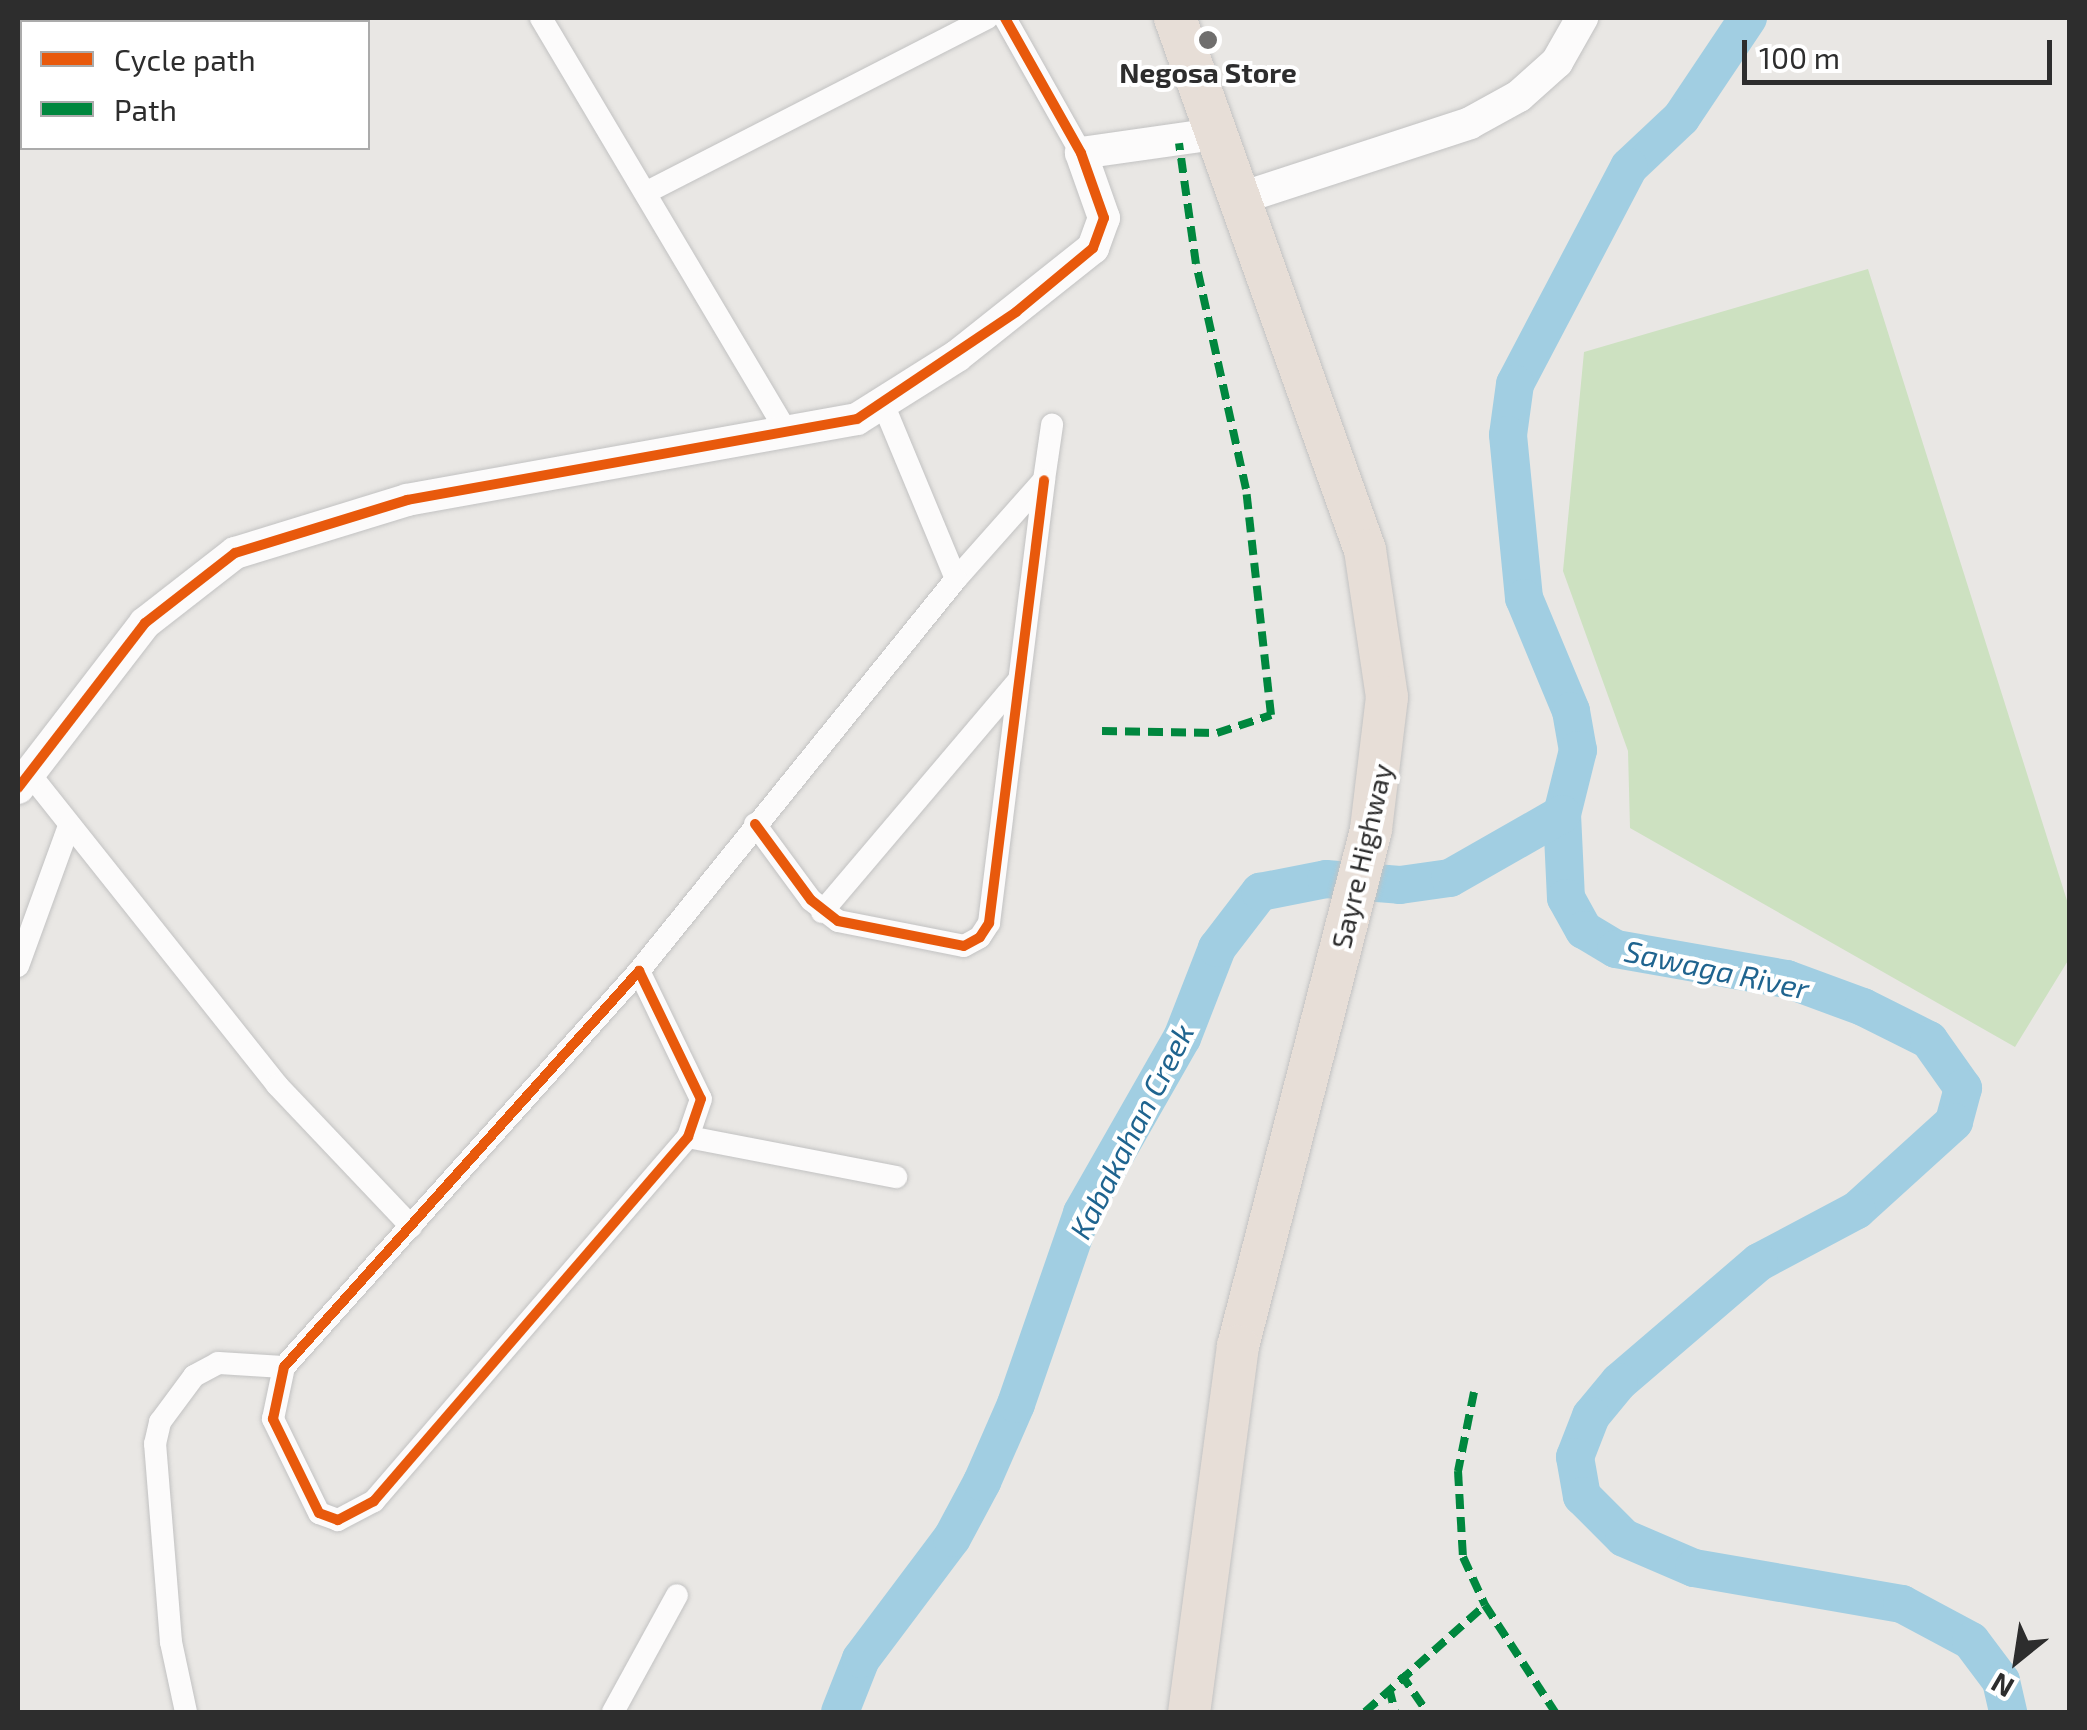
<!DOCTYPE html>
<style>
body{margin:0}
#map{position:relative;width:2087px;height:1730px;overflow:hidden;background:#e9e7e4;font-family:"Exo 2",sans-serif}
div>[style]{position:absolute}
.green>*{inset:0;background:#cde1c1}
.river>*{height:38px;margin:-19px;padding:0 19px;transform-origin:19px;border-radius:19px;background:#a1cee2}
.roads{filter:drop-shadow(0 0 2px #c2c2c2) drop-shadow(0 0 2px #c2c2c2)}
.street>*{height:22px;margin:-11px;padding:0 11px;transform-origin:11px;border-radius:11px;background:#fcfbfb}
.secondary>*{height:32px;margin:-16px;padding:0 16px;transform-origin:16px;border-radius:16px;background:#fcfbfb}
.highway>*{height:42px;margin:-21px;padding:0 21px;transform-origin:21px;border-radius:21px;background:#e7ded7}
.quiet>*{height:8px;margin-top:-4px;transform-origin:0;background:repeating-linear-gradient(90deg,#00873e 0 15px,transparent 0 23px)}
.cycleway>*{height:10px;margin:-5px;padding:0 5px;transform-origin:5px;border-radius:5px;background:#e8590c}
.dots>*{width:28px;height:28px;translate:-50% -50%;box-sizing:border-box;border:5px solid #fff;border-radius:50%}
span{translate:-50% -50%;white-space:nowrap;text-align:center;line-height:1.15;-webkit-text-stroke:8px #fff;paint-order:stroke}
.poi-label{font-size:28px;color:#2d2d2d;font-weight:700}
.street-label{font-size:28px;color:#2d2d2d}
.water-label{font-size:30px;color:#1f648f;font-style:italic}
.frame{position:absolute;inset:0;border:20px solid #2d2d2d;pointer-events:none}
.legend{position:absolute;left:20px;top:20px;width:350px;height:130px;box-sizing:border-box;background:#fff;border:2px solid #ababab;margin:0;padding:12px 18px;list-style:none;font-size:30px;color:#2d2d2d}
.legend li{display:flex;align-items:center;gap:20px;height:50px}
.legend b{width:50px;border:2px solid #ababab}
.north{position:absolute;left:1967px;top:1610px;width:100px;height:100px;-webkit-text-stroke:8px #fff;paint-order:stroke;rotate:210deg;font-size:28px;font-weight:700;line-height:40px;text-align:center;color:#2d2d2d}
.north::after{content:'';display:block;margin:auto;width:35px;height:45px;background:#2d2d2d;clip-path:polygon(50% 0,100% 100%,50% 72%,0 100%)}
.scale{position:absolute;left:1742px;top:40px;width:310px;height:45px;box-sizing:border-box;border:5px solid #2d2d2d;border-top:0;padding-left:12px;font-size:30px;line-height:35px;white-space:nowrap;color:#2d2d2d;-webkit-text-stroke:8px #fff;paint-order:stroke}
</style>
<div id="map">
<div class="green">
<i style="clip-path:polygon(1868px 269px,2069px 907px,2069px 959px,2015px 1047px,1630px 828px,1628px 751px,1563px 571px,1584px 352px)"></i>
</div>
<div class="river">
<i style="left:1748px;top:18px;width:120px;rotate:123.8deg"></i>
<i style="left:1681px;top:118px;width:71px;rotate:136.7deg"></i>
<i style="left:1629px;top:167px;width:245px;rotate:117.7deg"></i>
<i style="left:1515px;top:384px;width:51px;rotate:97.8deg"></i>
<i style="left:1508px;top:435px;width:164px;rotate:84.4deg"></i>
<i style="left:1524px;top:598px;width:122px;rotate:67.4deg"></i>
<i style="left:1571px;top:711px;width:40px;rotate:80deg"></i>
<i style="left:1578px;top:750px;width:66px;rotate:104deg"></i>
<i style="left:1562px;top:814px;width:84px;rotate:87.3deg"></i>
<i style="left:1566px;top:898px;width:37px;rotate:61deg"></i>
<i style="left:1584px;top:930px;width:37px;rotate:31deg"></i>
<i style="left:1616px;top:949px;width:174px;rotate:10deg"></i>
<i style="left:1787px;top:979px;width:81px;rotate:20.2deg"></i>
<i style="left:1863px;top:1007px;width:74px;rotate:26.6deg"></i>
<i style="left:1929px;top:1040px;width:59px;rotate:54.7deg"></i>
<i style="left:1963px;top:1088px;width:35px;rotate:105deg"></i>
<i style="left:1954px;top:1122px;width:131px;rotate:137.8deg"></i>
<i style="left:1857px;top:1210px;width:111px;rotate:152deg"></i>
<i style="left:1759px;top:1262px;width:184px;rotate:139.4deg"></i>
<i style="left:1619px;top:1382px;width:44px;rotate:129.5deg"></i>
<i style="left:1591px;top:1416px;width:44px;rotate:111.3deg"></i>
<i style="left:1575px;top:1457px;width:40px;rotate:80deg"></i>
<i style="left:1582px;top:1496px;width:59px;rotate:45deg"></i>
<i style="left:1624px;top:1538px;width:76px;rotate:23.2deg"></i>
<i style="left:1694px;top:1568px;width:211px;rotate:9.8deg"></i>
<i style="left:1902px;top:1604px;width:78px;rotate:28.2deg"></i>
<i style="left:1971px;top:1641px;width:50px;rotate:53.1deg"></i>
<i style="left:2001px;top:1681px;width:32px;rotate:77deg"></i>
<i style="left:840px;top:1712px;width:57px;rotate:-68.4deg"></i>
<i style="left:861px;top:1659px;width:151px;rotate:-53.1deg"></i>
<i style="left:952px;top:1538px;width:64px;rotate:-61.8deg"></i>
<i style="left:982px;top:1482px;width:85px;rotate:-66.4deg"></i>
<i style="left:1016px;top:1404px;width:202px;rotate:-70.9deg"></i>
<i style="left:1082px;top:1213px;width:202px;rotate:-60.3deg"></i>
<i style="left:1182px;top:1038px;width:97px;rotate:-68.7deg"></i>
<i style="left:1217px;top:948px;width:71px;rotate:-52.5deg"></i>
<i style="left:1260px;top:892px;width:67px;rotate:-11.1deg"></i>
<i style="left:1326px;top:879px;width:74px;rotate:4.6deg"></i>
<i style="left:1400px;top:885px;width:50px;rotate:-8deg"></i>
<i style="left:1450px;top:878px;width:129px;rotate:-29.7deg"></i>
</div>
<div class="roads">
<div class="street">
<i style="left:541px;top:18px;width:482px;rotate:59.3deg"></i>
<i style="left:1005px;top:18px;width:155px;rotate:60.6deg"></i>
<i style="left:649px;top:191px;width:380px;rotate:-27.1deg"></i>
<i style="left:884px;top:406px;width:187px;rotate:67.4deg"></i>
<i style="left:956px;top:579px;width:132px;rotate:-48.4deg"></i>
<i style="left:1044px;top:480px;width:56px;rotate:-81.7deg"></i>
<i style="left:29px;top:773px;width:399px;rotate:51.5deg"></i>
<i style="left:277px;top:1085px;width:195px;rotate:46.5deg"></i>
<i style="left:755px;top:824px;width:94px;rotate:53.6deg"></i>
<i style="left:811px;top:900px;width:34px;rotate:38deg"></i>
<i style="left:838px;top:921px;width:128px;rotate:11.2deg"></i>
<i style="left:964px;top:946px;width:18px;rotate:-29deg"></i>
<i style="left:980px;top:937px;width:17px;rotate:-57deg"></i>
<i style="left:989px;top:923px;width:446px;rotate:-82.9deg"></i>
<i style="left:822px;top:912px;width:304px;rotate:-49.7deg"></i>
<i style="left:18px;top:966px;width:149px;rotate:-70deg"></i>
<i style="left:639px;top:971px;width:142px;rotate:64.2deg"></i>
<i style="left:701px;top:1099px;width:40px;rotate:108.9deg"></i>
<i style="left:688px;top:1137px;width:481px;rotate:130.8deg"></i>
<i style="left:374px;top:1501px;width:41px;rotate:152.2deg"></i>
<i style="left:338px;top:1520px;width:20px;rotate:-160deg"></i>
<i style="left:319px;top:1513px;width:105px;rotate:-116.1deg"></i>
<i style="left:273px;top:1419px;width:53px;rotate:-78.1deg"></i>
<i style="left:284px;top:1367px;width:532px;rotate:-48.12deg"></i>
<i style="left:639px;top:971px;width:504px;rotate:-51.04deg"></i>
<i style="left:688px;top:1137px;width:212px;rotate:10.9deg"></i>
<i style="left:186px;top:1712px;width:72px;rotate:-102.1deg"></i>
<i style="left:171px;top:1642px;width:199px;rotate:-94.6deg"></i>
<i style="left:155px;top:1444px;width:23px;rotate:-77deg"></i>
<i style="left:160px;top:1422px;width:57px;rotate:-53.5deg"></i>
<i style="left:194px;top:1376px;width:27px;rotate:-28deg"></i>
<i style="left:218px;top:1363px;width:66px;rotate:3.5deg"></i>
<i style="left:613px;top:1712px;width:133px;rotate:-61.3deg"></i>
</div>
<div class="secondary">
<i style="left:1238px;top:199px;width:244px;rotate:-18.1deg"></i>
<i style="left:1470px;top:123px;width:56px;rotate:-28.9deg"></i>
<i style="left:1519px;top:96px;width:51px;rotate:-41.8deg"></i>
<i style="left:1557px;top:62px;width:51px;rotate:-60.4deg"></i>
<i style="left:18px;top:788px;width:208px;rotate:-52.4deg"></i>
<i style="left:145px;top:623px;width:114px;rotate:-37.9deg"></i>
<i style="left:235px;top:553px;width:180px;rotate:-17.1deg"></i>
<i style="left:407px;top:500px;width:457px;rotate:-10.2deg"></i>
<i style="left:857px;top:419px;width:118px;rotate:-32.2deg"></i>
<i style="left:957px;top:356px;width:174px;rotate:-38.5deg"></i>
<i style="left:1093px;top:248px;width:32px;rotate:-70deg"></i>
<i style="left:1104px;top:218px;width:69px;rotate:-109.5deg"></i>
<i style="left:1081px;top:153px;width:134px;rotate:-8.1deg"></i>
</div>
<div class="highway">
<i style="left:1175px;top:18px;width:565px;rotate:70.35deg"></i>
<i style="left:1365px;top:550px;width:149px;rotate:81.5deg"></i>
<i style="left:1387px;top:697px;width:134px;rotate:96.9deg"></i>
<i style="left:1371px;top:830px;width:533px;rotate:104.45deg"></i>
<i style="left:1238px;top:1346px;width:369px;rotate:97.6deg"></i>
</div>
</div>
<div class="quiet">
<i style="left:1102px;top:731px;width:115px;rotate:1deg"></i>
<i style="left:1217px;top:733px;width:57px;rotate:-18.4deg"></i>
<i style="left:1271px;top:715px;width:227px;rotate:-96.3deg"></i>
<i style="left:1246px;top:489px;width:230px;rotate:-102.5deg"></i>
<i style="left:1196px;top:264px;width:122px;rotate:-98deg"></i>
<i style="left:1474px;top:1392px;width:81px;rotate:101.4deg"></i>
<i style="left:1458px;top:1471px;width:86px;rotate:86.7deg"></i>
<i style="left:1463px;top:1557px;width:53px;rotate:65.4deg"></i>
<i style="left:1485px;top:1605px;width:128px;rotate:56.8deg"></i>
<i style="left:1401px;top:1674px;width:46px;rotate:55.6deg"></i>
<i style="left:1389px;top:1688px;width:25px;rotate:76deg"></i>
<i style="left:1365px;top:1712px;width:161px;rotate:-41.7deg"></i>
</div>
<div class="cycleway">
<i style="left:18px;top:788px;width:208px;rotate:-52.4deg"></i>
<i style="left:145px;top:623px;width:114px;rotate:-37.9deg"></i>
<i style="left:235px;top:553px;width:180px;rotate:-17.1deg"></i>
<i style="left:407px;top:500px;width:457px;rotate:-10.2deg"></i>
<i style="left:857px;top:419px;width:192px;rotate:-33.9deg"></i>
<i style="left:1016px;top:312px;width:100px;rotate:-39.7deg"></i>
<i style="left:1093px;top:248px;width:32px;rotate:-70deg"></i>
<i style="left:1104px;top:218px;width:69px;rotate:-109.5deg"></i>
<i style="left:1081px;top:153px;width:155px;rotate:-119.4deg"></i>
<i style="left:755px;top:824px;width:94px;rotate:53.6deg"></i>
<i style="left:811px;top:900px;width:34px;rotate:38deg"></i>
<i style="left:838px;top:921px;width:128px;rotate:11.2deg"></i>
<i style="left:964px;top:946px;width:18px;rotate:-29deg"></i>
<i style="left:980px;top:937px;width:17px;rotate:-57deg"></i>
<i style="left:989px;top:923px;width:446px;rotate:-82.9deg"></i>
<i style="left:639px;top:971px;width:142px;rotate:64.2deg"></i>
<i style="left:701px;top:1099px;width:40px;rotate:108.9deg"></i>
<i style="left:688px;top:1137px;width:481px;rotate:130.8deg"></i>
<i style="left:374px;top:1501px;width:41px;rotate:152.2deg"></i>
<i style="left:338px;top:1520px;width:20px;rotate:-160deg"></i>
<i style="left:319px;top:1513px;width:105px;rotate:-116.1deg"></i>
<i style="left:273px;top:1419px;width:53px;rotate:-78.1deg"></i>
<i style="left:284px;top:1367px;width:532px;rotate:-48.12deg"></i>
</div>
<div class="dots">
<i style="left:1208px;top:40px;background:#6f6e6d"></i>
</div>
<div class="poi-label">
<span style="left:1208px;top:72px">Negosa Store</span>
</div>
<div class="street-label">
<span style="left:1361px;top:856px;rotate:-77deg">Sayre Highway</span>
</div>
<div class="water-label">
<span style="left:1717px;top:969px;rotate:12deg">Sawaga River</span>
<span style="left:1131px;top:1131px;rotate:-63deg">Kabakahan Creek</span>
</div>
<div class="frame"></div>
<ul class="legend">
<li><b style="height:12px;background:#e8590c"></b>Cycle path</li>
<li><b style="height:12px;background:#00873e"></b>Path</li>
</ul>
<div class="north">N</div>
<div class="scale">100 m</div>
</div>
